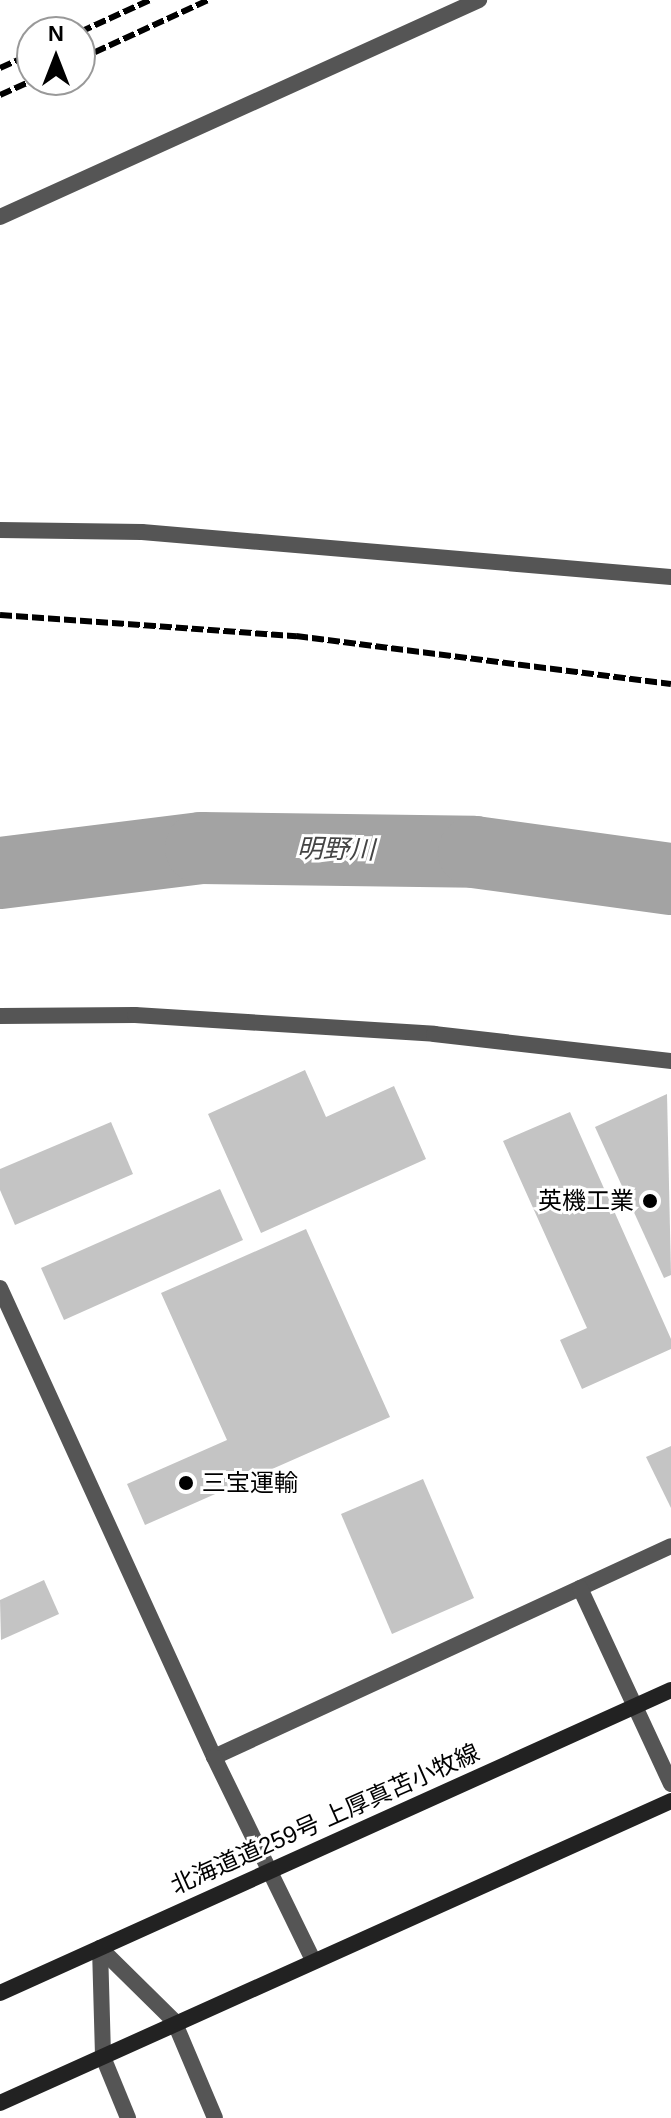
<!DOCTYPE html>
<meta charset="utf-8">
<style>
body{margin:0}
#map{position:relative;width:671px;height:2118px;overflow:hidden;background:#fff;font-family:Helvetica,"Noto Sans JP",sans-serif}
div>[style]{position:absolute}
.river>*{height:72px;margin:-36px;padding:0 36px;transform-origin:36px;border-radius:36px;background:#a3a3a3}
.building>*{inset:0;background:#c4c4c4}
.minor>*{height:16px;margin:-8px;padding:0 8px;transform-origin:8px;border-radius:8px;background:#555}
.tertiary>*{height:16px;margin:-8px;padding:0 8px;transform-origin:8px;border-radius:8px;background:#555}
.secondary>*{height:16px;margin:-8px;padding:0 8px;transform-origin:8px;border-radius:8px;background:#222}
.rail>*{height:6px;margin-top:-3px;transform-origin:0;background:repeating-linear-gradient(90deg,#000 0 12px,transparent 0 16px)}
.dots>*{width:22px;height:22px;translate:-50% -50%;box-sizing:border-box;border:4px solid #fff;border-radius:50%}
span{translate:-50% -50%;white-space:nowrap;text-align:center;line-height:1.15;-webkit-text-stroke:6px #fff;paint-order:stroke}
.poi-label{font-size:24px;color:#000}
.right{translate:-100% -50%;text-align:right}
.left{translate:0 -50%;text-align:left}
.street-label{font-size:24px;color:#000}
.water-label{font-size:26px;color:#444;font-style:italic}
.north{position:absolute;left:16px;top:16px;width:80px;height:80px;box-sizing:border-box;background:#fff;border:2px solid #999;border-radius:50%;rotate:0deg;font-size:22px;font-weight:700;line-height:32px;text-align:center;color:#000}
.north::after{content:'';display:block;margin:auto;width:28px;height:36px;background:#000;clip-path:polygon(50% 0,100% 100%,50% 72%,0 100%)}
</style>
<div id="map">
<div class="river">
<i style="left:0;top:873px;width:203px;rotate:-7.1deg"></i>
<i style="left:201px;top:848px;width:273px;rotate:0.8deg"></i>
<i style="left:474px;top:852px;width:199px;rotate:7.8deg"></i>
</div>
<div class="building">
<i style="clip-path:polygon(305px 1070px,326px 1117px,394px 1086px,426px 1159px,261px 1233px,208px 1114px)"></i>
<i style="clip-path:polygon(667px 1094px,671px 1275px,664px 1278px,595px 1127px)"></i>
<i style="clip-path:polygon(570px 1112px,671px 1339px,671px 1349px,582px 1389px,560px 1340px,587px 1328px,503px 1141px)"></i>
<i style="clip-path:polygon(111px 1122px,133px 1174px,15px 1225px,0 1190px,0 1169px)"></i>
<i style="clip-path:polygon(220px 1189px,243px 1240px,64px 1320px,41px 1268px)"></i>
<i style="clip-path:polygon(306px 1229px,390px 1417px,145px 1525px,127px 1484px,227px 1440px,161px 1293px)"></i>
<i style="clip-path:polygon(671px 1446px,671px 1508px,646px 1457px)"></i>
<i style="clip-path:polygon(423px 1479px,474px 1598px,392px 1634px,341px 1514px)"></i>
<i style="clip-path:polygon(44px 1580px,59px 1614px,1px 1640px,0 1600px)"></i>
</div>
<div class="minor">
<i style="left:0;top:217px;width:526px;rotate:-24.37deg"></i>
<i style="left:0;top:530px;width:142px;rotate:0.8deg"></i>
<i style="left:142px;top:532px;width:531px;rotate:4.86deg"></i>
<i style="left:0;top:1016px;width:135px;rotate:-0.4deg"></i>
<i style="left:135px;top:1015px;width:300px;rotate:3.6deg"></i>
<i style="left:434px;top:1034px;width:239px;rotate:6.5deg"></i>
<i style="left:0;top:1288px;width:516px;rotate:65.47deg"></i>
<i style="left:214px;top:1757px;width:503px;rotate:-24.78deg"></i>
<i style="left:580px;top:1588px;width:216px;rotate:65.1deg"></i>
<i style="left:214px;top:1757px;width:226px;rotate:64deg"></i>
</div>
<div class="tertiary">
<i style="left:100px;top:1948px;width:104px;rotate:44.6deg"></i>
<i style="left:174px;top:2021px;width:105px;rotate:67.1deg"></i>
<i style="left:100px;top:1948px;width:109px;rotate:88.4deg"></i>
<i style="left:103px;top:2057px;width:66px;rotate:67.7deg"></i>
</div>
<div class="secondary">
<i style="left:0;top:1993px;width:736px;rotate:-24.3deg"></i>
<i style="left:0;top:2103px;width:736px;rotate:-24.23deg"></i>
</div>
<div class="rail">
<i style="left:80px;top:32px;width:77px;rotate:-24.6deg"></i>
<i style="left:80px;top:59px;width:141px;rotate:-24.7deg"></i>
<i style="left:0;top:68px;width:35px;rotate:-24deg"></i>
<i style="left:0;top:95px;width:36px;rotate:-24deg"></i>
<i style="left:0;top:615px;width:297px;rotate:4.1deg"></i>
<i style="left:296px;top:636px;width:378px;rotate:7.3deg"></i>
</div>
<div class="dots">
<i style="left:650px;top:1201px;background:#000"></i>
<i style="left:186px;top:1483px;background:#000"></i>
</div>
<div class="poi-label">
<span class="right" style="left:634px;top:1201px">英機工業</span>
<span class="left" style="left:202px;top:1483px">三宝運輸</span>
</div>
<div class="street-label">
<span style="left:325px;top:1819px;rotate:-24deg">北海道道259号 上厚真苫小牧線</span>
</div>
<div class="water-label">
<span style="left:336px;top:850px;rotate:1deg">明野川</span>
</div>
<div class="north">N</div>
</div>
